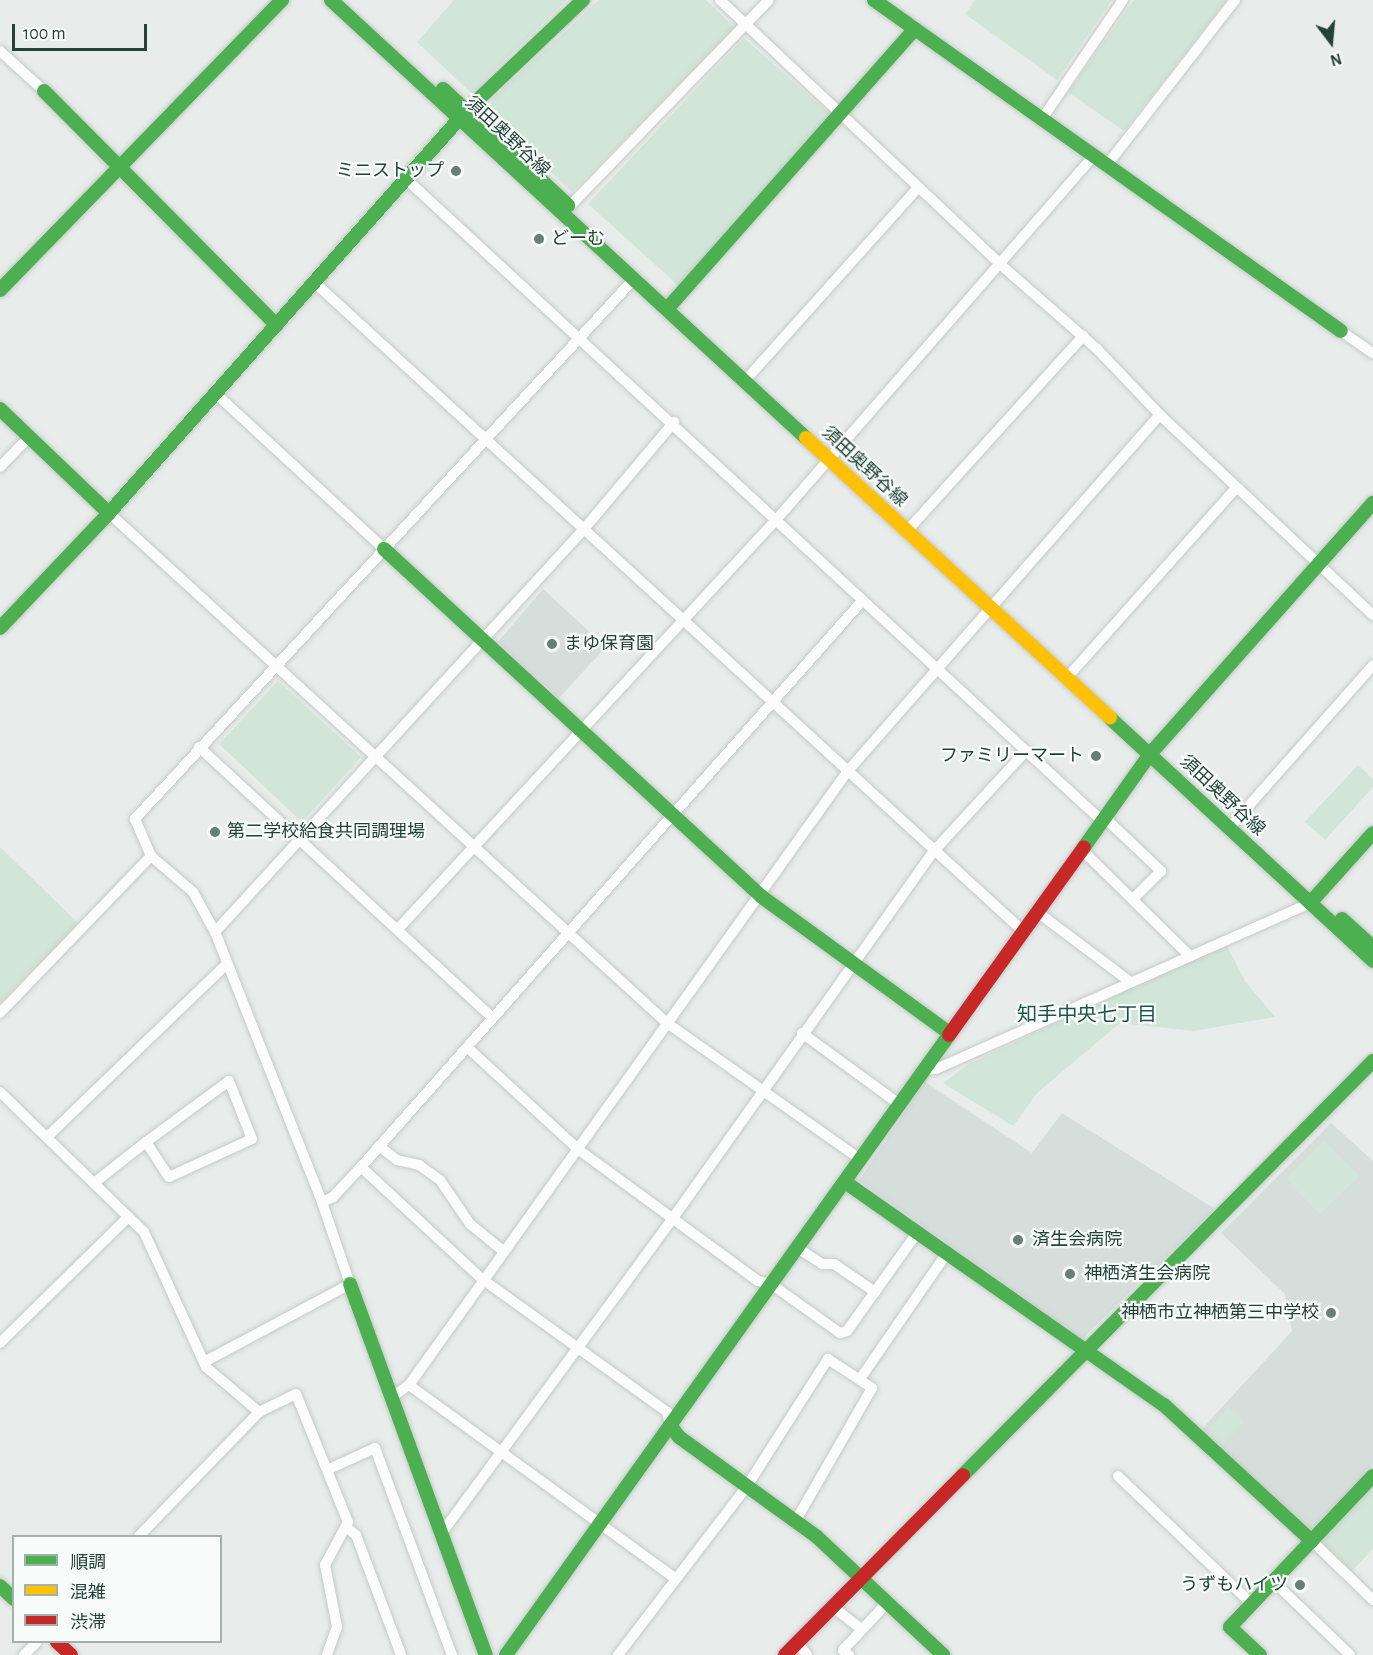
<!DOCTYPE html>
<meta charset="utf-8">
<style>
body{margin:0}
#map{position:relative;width:1373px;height:1655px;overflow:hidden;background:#e8edeb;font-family:"Alegreya Sans","Noto Sans JP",sans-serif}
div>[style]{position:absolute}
.built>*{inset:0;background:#d6dedb}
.green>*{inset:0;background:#d1e6d8}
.roads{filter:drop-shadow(0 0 2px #c5cac8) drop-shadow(0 0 2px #c5cac8)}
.street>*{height:10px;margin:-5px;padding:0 5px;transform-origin:5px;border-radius:5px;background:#fcfcfc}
.fast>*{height:14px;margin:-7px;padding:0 7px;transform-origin:7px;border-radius:7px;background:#4caf50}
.slow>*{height:14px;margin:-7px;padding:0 7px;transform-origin:7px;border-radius:7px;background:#ffc107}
.jam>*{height:14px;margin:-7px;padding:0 7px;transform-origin:7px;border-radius:7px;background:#c62828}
.dots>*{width:16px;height:16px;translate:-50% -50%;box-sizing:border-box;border:3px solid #f7fbf9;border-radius:50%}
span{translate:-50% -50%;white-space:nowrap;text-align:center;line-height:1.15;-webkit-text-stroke:4.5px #f7fbf9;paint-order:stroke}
.street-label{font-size:18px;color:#24423a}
.poi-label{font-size:18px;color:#24423a}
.right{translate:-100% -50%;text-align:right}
.left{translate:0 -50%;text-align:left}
.neighbourhood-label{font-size:20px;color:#1f5548}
.legend{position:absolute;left:12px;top:1535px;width:210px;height:108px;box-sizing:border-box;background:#f7fbf9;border:2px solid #a3b1ad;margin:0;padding:8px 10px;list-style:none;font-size:18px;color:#24423a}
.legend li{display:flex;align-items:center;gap:12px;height:30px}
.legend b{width:30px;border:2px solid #a3b1ad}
.north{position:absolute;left:1301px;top:12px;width:60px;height:60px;-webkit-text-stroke:4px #f7fbf9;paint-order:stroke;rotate:164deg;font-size:16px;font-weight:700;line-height:24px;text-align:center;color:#24423a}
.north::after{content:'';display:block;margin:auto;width:21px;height:27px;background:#24423a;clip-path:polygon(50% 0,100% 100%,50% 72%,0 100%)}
.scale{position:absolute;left:12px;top:24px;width:135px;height:27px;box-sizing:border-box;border:3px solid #24423a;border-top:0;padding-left:8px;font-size:18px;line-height:21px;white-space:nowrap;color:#24423a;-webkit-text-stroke:4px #f7fbf9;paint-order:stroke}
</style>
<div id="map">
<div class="built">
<i style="clip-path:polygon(543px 589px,606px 647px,559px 698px,498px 642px)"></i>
<i style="clip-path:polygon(925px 1082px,1032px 1153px,1062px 1113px,1215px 1209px,1082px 1339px,859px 1180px)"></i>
<i style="clip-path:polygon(1331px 1123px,1373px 1161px,1373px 1464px,1310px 1531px,1199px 1432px,1292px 1331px,1285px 1294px,1221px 1233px)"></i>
</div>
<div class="green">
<i style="clip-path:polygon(454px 0,567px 0,471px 93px,417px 42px)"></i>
<i style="clip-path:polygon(599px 0,706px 0,735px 28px,572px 192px,490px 114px,492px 99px)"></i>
<i style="clip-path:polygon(975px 0,1112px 0,1057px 80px,965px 14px)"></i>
<i style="clip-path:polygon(1134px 0,1227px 0,1124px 131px,1068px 92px)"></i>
<i style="clip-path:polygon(744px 38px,832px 116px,679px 286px,588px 204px)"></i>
<i style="clip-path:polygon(278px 681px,361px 757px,302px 822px,219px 744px)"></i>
<i style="clip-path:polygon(1358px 765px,1373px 779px,1373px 787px,1325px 840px,1305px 822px)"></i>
<i style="clip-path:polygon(0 847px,79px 924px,0 1003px)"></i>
<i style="clip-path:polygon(1226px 944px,1245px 981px,1275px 1017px,1194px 1031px,1120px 1023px,1037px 1093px,1013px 1126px,943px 1083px,969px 1064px)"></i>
<i style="clip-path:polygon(1324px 1141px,1359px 1176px,1320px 1214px,1286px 1179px)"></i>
<i style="clip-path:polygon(1228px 1407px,1244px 1422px,1220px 1447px,1205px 1433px)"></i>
<i style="clip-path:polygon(1373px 1487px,1373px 1549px,1350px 1573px,1319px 1543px)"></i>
</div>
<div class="roads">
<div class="street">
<i style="left:720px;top:0;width:386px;rotate:43.3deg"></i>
<i style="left:1001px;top:265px;width:128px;rotate:41.2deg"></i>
<i style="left:1097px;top:349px;width:91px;rotate:46.3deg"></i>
<i style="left:1160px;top:415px;width:292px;rotate:43.2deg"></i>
<i style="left:0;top:51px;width:59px;rotate:42.3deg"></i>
<i style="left:1042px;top:119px;width:144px;rotate:-55.8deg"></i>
<i style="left:1107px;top:165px;width:209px;rotate:-52.2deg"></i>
<i style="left:405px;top:178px;width:947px;rotate:42.69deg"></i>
<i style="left:570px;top:206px;width:286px;rotate:-46deg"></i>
<i style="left:314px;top:282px;width:960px;rotate:42.47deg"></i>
<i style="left:1341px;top:331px;width:39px;rotate:35deg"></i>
<i style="left:751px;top:374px;width:251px;rotate:-48.1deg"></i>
<i style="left:214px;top:392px;width:231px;rotate:42.7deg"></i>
<i style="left:0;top:467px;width:42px;rotate:-46deg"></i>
<i style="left:109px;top:513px;width:756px;rotate:42.43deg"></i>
<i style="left:667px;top:1023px;width:236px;rotate:35.2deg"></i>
<i style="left:907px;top:531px;width:263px;rotate:-47.9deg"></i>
<i style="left:1073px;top:671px;width:246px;rotate:-48.3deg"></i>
<i style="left:199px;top:747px;width:398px;rotate:42.7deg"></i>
<i style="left:1104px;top:817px;width:79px;rotate:43.5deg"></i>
<i style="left:1161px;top:871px;width:38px;rotate:135deg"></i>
<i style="left:1229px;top:828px;width:217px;rotate:-48.5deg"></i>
<i style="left:1081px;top:849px;width:150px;rotate:44.5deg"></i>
<i style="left:1036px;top:911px;width:116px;rotate:37deg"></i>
<i style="left:398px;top:929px;width:557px;rotate:-47.26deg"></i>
<i style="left:776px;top:520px;width:483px;rotate:-48.9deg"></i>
<i style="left:215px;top:932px;width:546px;rotate:-47.52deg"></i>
<i style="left:584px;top:529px;width:140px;rotate:-49.9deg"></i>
<i style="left:0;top:1013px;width:218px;rotate:-46.1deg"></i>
<i style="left:802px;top:1033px;width:120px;rotate:36.2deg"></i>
<i style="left:468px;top:1048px;width:151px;rotate:42.6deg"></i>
<i style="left:579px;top:1150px;width:222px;rotate:36.2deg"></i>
<i style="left:758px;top:1281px;width:13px;rotate:13deg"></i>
<i style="left:771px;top:1284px;width:85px;rotate:35.4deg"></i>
<i style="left:840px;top:1333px;width:7px;rotate:-16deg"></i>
<i style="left:847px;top:1331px;width:120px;rotate:-54.5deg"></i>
<i style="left:923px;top:1070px;width:13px;rotate:-4deg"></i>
<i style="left:936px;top:1069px;width:409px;rotate:-23.9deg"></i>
<i style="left:0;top:1092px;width:201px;rotate:44.2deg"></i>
<i style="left:144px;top:1232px;width:149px;rotate:65.3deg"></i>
<i style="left:206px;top:1367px;width:70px;rotate:40.3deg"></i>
<i style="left:259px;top:1412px;width:41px;rotate:-25.9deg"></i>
<i style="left:296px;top:1394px;width:138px;rotate:67.9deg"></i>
<i style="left:348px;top:1522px;width:49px;rotate:118.1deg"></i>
<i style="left:325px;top:1565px;width:63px;rotate:79deg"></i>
<i style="left:337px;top:1627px;width:30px;rotate:110deg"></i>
<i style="left:47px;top:1137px;width:250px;rotate:-43.9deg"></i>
<i style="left:379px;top:1146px;width:23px;rotate:38deg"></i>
<i style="left:397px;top:1160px;width:23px;rotate:13deg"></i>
<i style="left:419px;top:1165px;width:26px;rotate:36deg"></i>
<i style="left:440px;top:1180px;width:53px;rotate:55.7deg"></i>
<i style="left:470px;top:1224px;width:43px;rotate:39.3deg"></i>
<i style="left:361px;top:1167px;width:165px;rotate:42.8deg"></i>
<i style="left:482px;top:1279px;width:228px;rotate:35.7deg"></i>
<i style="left:667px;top:1412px;width:13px;rotate:77deg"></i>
<i style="left:94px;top:1183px;width:66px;rotate:-38.3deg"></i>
<i style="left:146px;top:1142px;width:103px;rotate:-36.3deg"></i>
<i style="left:229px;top:1081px;width:62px;rotate:68.4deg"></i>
<i style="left:252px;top:1139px;width:91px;rotate:155.4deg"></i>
<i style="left:169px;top:1177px;width:42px;rotate:-123.3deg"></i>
<i style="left:322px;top:1202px;width:12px;rotate:-24deg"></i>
<i style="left:333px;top:1197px;width:41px;rotate:-47deg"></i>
<i style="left:361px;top:1167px;width:757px;rotate:-48.48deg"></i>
<i style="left:796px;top:1247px;width:31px;rotate:33deg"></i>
<i style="left:822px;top:1264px;width:12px"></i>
<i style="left:834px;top:1264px;width:50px;rotate:34.3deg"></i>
<i style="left:0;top:1343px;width:180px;rotate:-44.5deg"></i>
<i style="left:204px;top:1362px;width:166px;rotate:-28.1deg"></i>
<i style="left:350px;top:1284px;width:87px;rotate:-108.9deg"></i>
<i style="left:322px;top:1202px;width:290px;rotate:-111.6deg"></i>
<i style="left:215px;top:932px;width:46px;rotate:-118.8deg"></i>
<i style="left:193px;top:892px;width:55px;rotate:-139.4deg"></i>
<i style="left:151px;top:856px;width:40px;rotate:-113.4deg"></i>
<i style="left:135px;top:819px;width:735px;rotate:-47.26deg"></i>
<i style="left:860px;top:1379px;width:153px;rotate:-55.4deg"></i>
<i style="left:409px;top:1385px;width:329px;rotate:36deg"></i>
<i style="left:391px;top:1398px;width:22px;rotate:-36deg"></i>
<i style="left:409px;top:1385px;width:753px;rotate:-54.45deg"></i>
<i style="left:847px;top:772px;width:475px;rotate:-48.8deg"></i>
<i style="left:329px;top:1469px;width:51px;rotate:-24.5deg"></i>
<i style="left:375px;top:1448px;width:221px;rotate:69.6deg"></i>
<i style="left:1118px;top:1476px;width:185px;rotate:43.7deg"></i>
<i style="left:346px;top:1527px;width:13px;rotate:39deg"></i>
<i style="left:356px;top:1535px;width:128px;rotate:69.4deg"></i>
<i style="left:441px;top:1534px;width:392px;rotate:-53.7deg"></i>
<i style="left:673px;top:1218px;width:450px;rotate:-54.6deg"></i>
<i style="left:934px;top:851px;width:134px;rotate:-47.4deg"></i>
<i style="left:139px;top:1536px;width:173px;rotate:-45.9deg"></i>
<i style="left:1312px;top:1541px;width:85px;rotate:44deg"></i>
<i style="left:1274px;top:1582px;width:105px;rotate:43.8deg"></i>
<i style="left:833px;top:1607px;width:34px;rotate:38deg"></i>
<i style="left:797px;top:1642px;width:16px;rotate:52deg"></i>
<i style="left:24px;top:1655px;width:18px;rotate:-45deg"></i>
<i style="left:618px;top:1655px;width:213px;rotate:-52.6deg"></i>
<i style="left:747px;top:1486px;width:151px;rotate:-57.5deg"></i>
<i style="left:828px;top:1359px;width:53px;rotate:33.4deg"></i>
<i style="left:872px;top:1388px;width:155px;rotate:119.9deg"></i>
<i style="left:849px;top:1655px;width:8px;rotate:-140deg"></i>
<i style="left:843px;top:1650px;width:64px;rotate:-46.9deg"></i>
</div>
<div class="fast">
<i style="left:331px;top:0;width:646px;rotate:42.68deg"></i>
<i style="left:874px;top:0;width:572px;rotate:35.33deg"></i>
<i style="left:443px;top:89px;width:171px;rotate:42.9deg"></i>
<i style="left:44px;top:91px;width:330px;rotate:45.2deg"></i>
<i style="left:0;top:290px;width:405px;rotate:-45.8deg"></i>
<i style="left:667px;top:309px;width:374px;rotate:-48.5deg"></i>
<i style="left:0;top:409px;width:151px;rotate:43.7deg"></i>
<i style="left:384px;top:549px;width:514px;rotate:42.63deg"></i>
<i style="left:762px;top:897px;width:231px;rotate:36deg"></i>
<i style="left:0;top:628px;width:158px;rotate:-46.5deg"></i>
<i style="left:109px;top:513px;width:539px;rotate:-48.38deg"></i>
<i style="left:467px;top:110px;width:160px;rotate:-43.5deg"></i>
<i style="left:1110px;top:718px;width:358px;rotate:42.7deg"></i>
<i style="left:1084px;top:847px;width:114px;rotate:-54.6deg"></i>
<i style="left:1150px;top:754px;width:336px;rotate:-48.4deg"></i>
<i style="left:1310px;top:903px;width:94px;rotate:-48deg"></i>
<i style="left:1342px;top:919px;width:42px;rotate:42.1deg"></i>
<i style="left:845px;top:1182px;width:389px;rotate:35deg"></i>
<i style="left:1164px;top:1405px;width:201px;rotate:42.6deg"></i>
<i style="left:350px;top:1284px;width:395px;rotate:69.9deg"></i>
<i style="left:670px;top:1425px;width:15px;rotate:53deg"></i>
<i style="left:679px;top:1437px;width:170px;rotate:35.9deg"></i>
<i style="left:817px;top:1537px;width:173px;rotate:43.1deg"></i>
<i style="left:963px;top:1475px;width:583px;rotate:-45.28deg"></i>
<i style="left:0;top:1586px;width:19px;rotate:43deg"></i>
<i style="left:506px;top:1655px;width:762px;rotate:-54.45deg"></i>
<i style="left:1260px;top:1655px;width:41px;rotate:-137deg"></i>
<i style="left:1230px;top:1627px;width:208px;rotate:-46.6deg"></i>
</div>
<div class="slow">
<i style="left:806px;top:438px;width:413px;rotate:42.6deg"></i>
</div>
<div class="jam">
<i style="left:949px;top:1035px;width:231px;rotate:-54.3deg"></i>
<i style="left:57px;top:1642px;width:19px;rotate:43deg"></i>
<i style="left:785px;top:1655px;width:253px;rotate:-45.3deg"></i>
</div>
</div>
<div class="dots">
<i style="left:456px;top:171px;background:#697e78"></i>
<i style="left:539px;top:239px;background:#697e78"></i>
<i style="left:552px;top:644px;background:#697e78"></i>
<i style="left:1096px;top:756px;background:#697e78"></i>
<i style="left:215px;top:832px;background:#697e78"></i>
<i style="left:1018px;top:1240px;background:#697e78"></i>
<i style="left:1070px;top:1274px;background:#697e78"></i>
<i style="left:1331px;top:1313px;background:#697e78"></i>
<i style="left:1300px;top:1585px;background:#697e78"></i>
</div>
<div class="street-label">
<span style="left:507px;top:137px;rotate:43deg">須田奥野谷線</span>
<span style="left:864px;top:467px;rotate:43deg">須田奥野谷線</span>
<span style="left:1222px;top:796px;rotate:43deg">須田奥野谷線</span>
</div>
<div class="poi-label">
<span class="right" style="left:444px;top:171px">ミニストップ</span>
<span class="left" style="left:551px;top:239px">どーむ</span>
<span class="left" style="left:564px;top:644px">まゆ保育園</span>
<span class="right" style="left:1084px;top:756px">ファミリーマート</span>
<span class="left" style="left:227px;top:832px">第二学校給食共同調理場</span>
<span class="left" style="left:1032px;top:1240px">済生会病院</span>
<span class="left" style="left:1084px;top:1274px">神栖済生会病院</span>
<span class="right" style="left:1319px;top:1313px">神栖市立神栖第三中学校</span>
<span class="right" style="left:1288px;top:1585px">うずもハイツ</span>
</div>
<div class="neighbourhood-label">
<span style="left:1087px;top:1015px">知手中央七丁目</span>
</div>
<ul class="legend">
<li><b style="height:8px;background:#4caf50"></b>順調</li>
<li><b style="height:8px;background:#ffc107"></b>混雑</li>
<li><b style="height:8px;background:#c62828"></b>渋滞</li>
</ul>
<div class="north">N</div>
<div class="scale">100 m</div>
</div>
